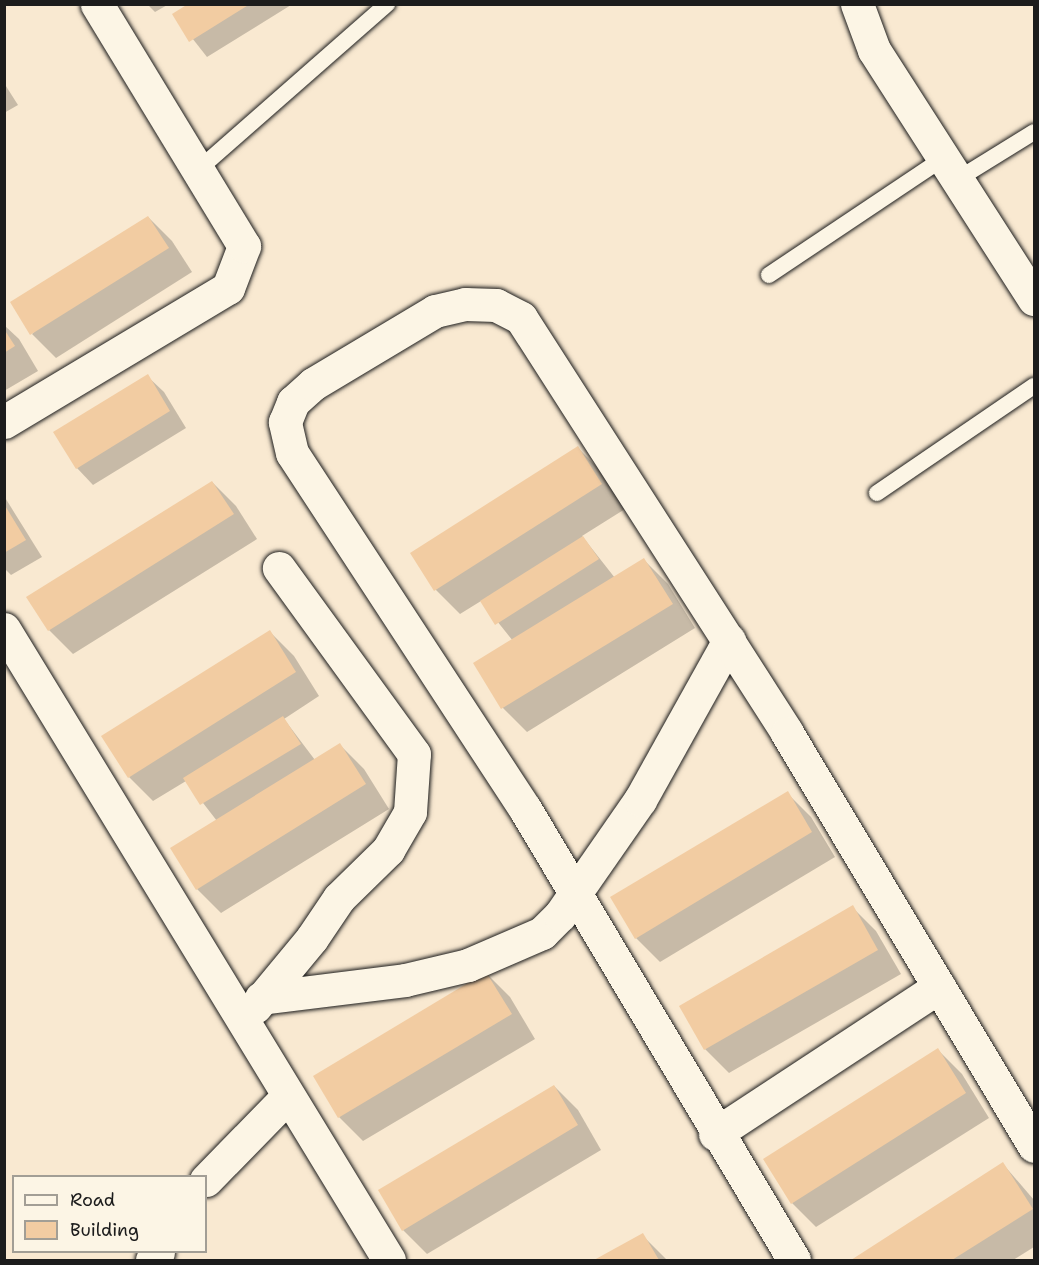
<!DOCTYPE html>
<style>
body{margin:0}
#map{position:relative;width:1039px;height:1265px;overflow:hidden;background:#f9e9d1;font-family:"Shantell Sans",sans-serif}
div>[style]{position:absolute}
.shadow>*{inset:0;background:#0003}
.building>*{inset:0;background:#f2cca2}
.roads{filter:drop-shadow(0 0 2px #1c1c1c) drop-shadow(0 0 2px #1c1c1c)}
.service>*{height:16px;margin:-8px;padding:0 8px;transform-origin:8px;border-radius:8px;background:#fcf5e5}
.minor>*{height:33px;margin:-16.5px;padding:0 16.5px;transform-origin:16.5px;border-radius:16.5px;background:#fcf5e5}
span{translate:-50% -50%;white-space:nowrap;text-align:center;line-height:1.15;-webkit-text-stroke:4.5px #fcf5e5;paint-order:stroke}
.frame{position:absolute;inset:0;border:6px solid #1c1c1c;pointer-events:none}
.legend{position:absolute;left:12px;top:1175px;width:195px;height:78px;box-sizing:border-box;background:#fcf5e5;border:2px solid #a29e95;margin:0;padding:8px 10px;list-style:none;font-size:18px;color:#1c1c1c}
.legend li{display:flex;align-items:center;gap:12px;height:30px}
.legend b{width:30px;border:2px solid #a29e95}
</style>
<div id="map">
<div class="shadow">
<i style="clip-path:polygon(147px 4px,169px 4px,155px 12px)"></i>
<i style="clip-path:polygon(191px 4px,290px 4px,291px 5px,207px 57px,174px 15px)"></i>
<i style="clip-path:polygon(4px 83px,18px 105px,4px 113px)"></i>
<i style="clip-path:polygon(148px 217px,172px 241px,192px 272px,56px 358px,32px 334px)"></i>
<i style="clip-path:polygon(4px 325px,19px 339px,38px 371px,4px 391px)"></i>
<i style="clip-path:polygon(147px 376px,164px 392px,186px 428px,93px 485px,77px 468px)"></i>
<i style="clip-path:polygon(578px 448px,602px 472px,625px 509px,582px 536px,615px 578px,644px 560px,668px 584px,695px 628px,527px 732px,503px 708px,475px 664px,513px 641px,481px 601px,460px 614px,436px 590px,412px 554px)"></i>
<i style="clip-path:polygon(212px 482px,236px 506px,257px 539px,73px 654px,49px 630px)"></i>
<i style="clip-path:polygon(4px 496px,42px 557px,11px 575px,4px 568px)"></i>
<i style="clip-path:polygon(270px 632px,294px 656px,319px 696px,284px 719px,315px 760px,340px 745px,364px 769px,389px 809px,221px 913px,197px 889px,217px 821px,186px 781px,153px 801px,129px 777px)"></i>
<i style="clip-path:polygon(787px 793px,811px 817px,835px 857px,660px 962px,636px 938px)"></i>
<i style="clip-path:polygon(852px 907px,876px 931px,901px 974px,729px 1073px,705px 1049px)"></i>
<i style="clip-path:polygon(486px 973px,510px 997px,535px 1039px,363px 1141px,339px 1117px)"></i>
<i style="clip-path:polygon(938px 1050px,962px 1074px,989px 1118px,816px 1227px,792px 1203px)"></i>
<i style="clip-path:polygon(554px 1086px,578px 1110px,601px 1150px,427px 1254px,403px 1230px)"></i>
<i style="clip-path:polygon(1003px 1164px,1034px 1200px,1034px 1247px,1013px 1260px,853px 1260px)"></i>
<i style="clip-path:polygon(642px 1235px,667px 1260px,597px 1260px)"></i>
</div>
<div class="building">
<i style="clip-path:polygon(188px 4px,250px 4px,189px 42px,172px 14px)"></i>
<i style="clip-path:polygon(148px 216px,169px 248px,30px 335px,10px 302px)"></i>
<i style="clip-path:polygon(4px 329px,15px 346px,4px 353px)"></i>
<i style="clip-path:polygon(148px 374px,170px 411px,76px 469px,53px 432px)"></i>
<i style="clip-path:polygon(578px 446px,602px 484px,434px 591px,410px 553px)"></i>
<i style="clip-path:polygon(212px 481px,234px 514px,48px 631px,26px 597px)"></i>
<i style="clip-path:polygon(4px 504px,26px 540px,4px 553px)"></i>
<i style="clip-path:polygon(583px 536px,599px 559px,495px 625px,480px 601px)"></i>
<i style="clip-path:polygon(644px 558px,673px 604px,501px 709px,473px 663px)"></i>
<i style="clip-path:polygon(270px 630px,296px 672px,128px 778px,101px 736px)"></i>
<i style="clip-path:polygon(283px 716px,301px 744px,200px 805px,183px 778px)"></i>
<i style="clip-path:polygon(340px 743px,366px 784px,196px 890px,170px 848px)"></i>
<i style="clip-path:polygon(788px 791px,812px 832px,635px 939px,610px 897px)"></i>
<i style="clip-path:polygon(853px 905px,878px 950px,704px 1050px,679px 1006px)"></i>
<i style="clip-path:polygon(486px 972px,512px 1014px,338px 1118px,313px 1076px)"></i>
<i style="clip-path:polygon(938px 1048px,966px 1093px,791px 1204px,763px 1159px)"></i>
<i style="clip-path:polygon(554px 1085px,578px 1125px,402px 1231px,378px 1190px)"></i>
<i style="clip-path:polygon(1003px 1162px,1033px 1209px,952px 1260px,851px 1260px)"></i>
<i style="clip-path:polygon(643px 1233px,659px 1260px,594px 1260px)"></i>
</div>
<div class="roads">
<div class="service">
<i style="left:198px;top:170px;width:252px;rotate:-41.3deg"></i>
<i style="left:958px;top:179px;width:89px;rotate:-31.7deg"></i>
<i style="left:769px;top:275px;width:211px;rotate:-33.8deg"></i>
<i style="left:877px;top:493px;width:190px;rotate:-34.3deg"></i>
</div>
<div class="minor">
<i style="left:857px;top:4px;width:49px;rotate:69.7deg"></i>
<i style="left:874px;top:50px;width:296px;rotate:57.3deg"></i>
<i style="left:4px;top:422px;width:261px;rotate:-30.9deg"></i>
<i style="left:228px;top:288px;width:45px;rotate:-69.1deg"></i>
<i style="left:244px;top:246px;width:283px;rotate:-121.3deg"></i>
<i style="left:4px;top:629px;width:739px;rotate:58.61deg"></i>
<i style="left:261px;top:998px;width:145px;rotate:-7.1deg"></i>
<i style="left:405px;top:980px;width:65px;rotate:-13.4deg"></i>
<i style="left:468px;top:965px;width:81px;rotate:-23.4deg"></i>
<i style="left:542px;top:933px;width:25px;rotate:-45deg"></i>
<i style="left:560px;top:915px;width:140px;rotate:-55.2deg"></i>
<i style="left:640px;top:800px;width:183px;rotate:-60.9deg"></i>
<i style="left:255px;top:1007px;width:89px;rotate:-50.4deg"></i>
<i style="left:312px;top:938px;width:48px;rotate:-56deg"></i>
<i style="left:339px;top:898px;width:69px;rotate:-44.4deg"></i>
<i style="left:388px;top:850px;width:44px;rotate:-59.9deg"></i>
<i style="left:410px;top:812px;width:58px;rotate:-86.1deg"></i>
<i style="left:414px;top:754px;width:230px;rotate:-126deg"></i>
<i style="left:715px;top:1134px;width:268px;rotate:-33.3deg"></i>
<i style="left:206px;top:1180px;width:117px;rotate:-45.7deg"></i>
<i style="left:152px;top:1260px;width:10px;rotate:-53deg"></i>
<i style="left:794px;top:1260px;width:525px;rotate:-120.81deg"></i>
<i style="left:525px;top:809px;width:425px;rotate:-123.2deg"></i>
<i style="left:292px;top:453px;width:32px;rotate:-103deg"></i>
<i style="left:285px;top:422px;width:22px;rotate:-68deg"></i>
<i style="left:293px;top:402px;width:27px;rotate:-42deg"></i>
<i style="left:313px;top:384px;width:142px;rotate:-30.9deg"></i>
<i style="left:435px;top:311px;width:31px;rotate:-13deg"></i>
<i style="left:465px;top:304px;width:31px;rotate:2deg"></i>
<i style="left:496px;top:305px;width:28px;rotate:27deg"></i>
<i style="left:521px;top:318px;width:493px;rotate:57.3deg"></i>
<i style="left:787px;top:733px;width:481px;rotate:59.1deg"></i>
</div>
</div>
<div class="frame"></div>
<ul class="legend">
<li><b style="height:8px;background:#fcf5e5"></b>Road</li>
<li><b style="height:16px;background:#f2cca2"></b>Building</li>
</ul>
</div>
